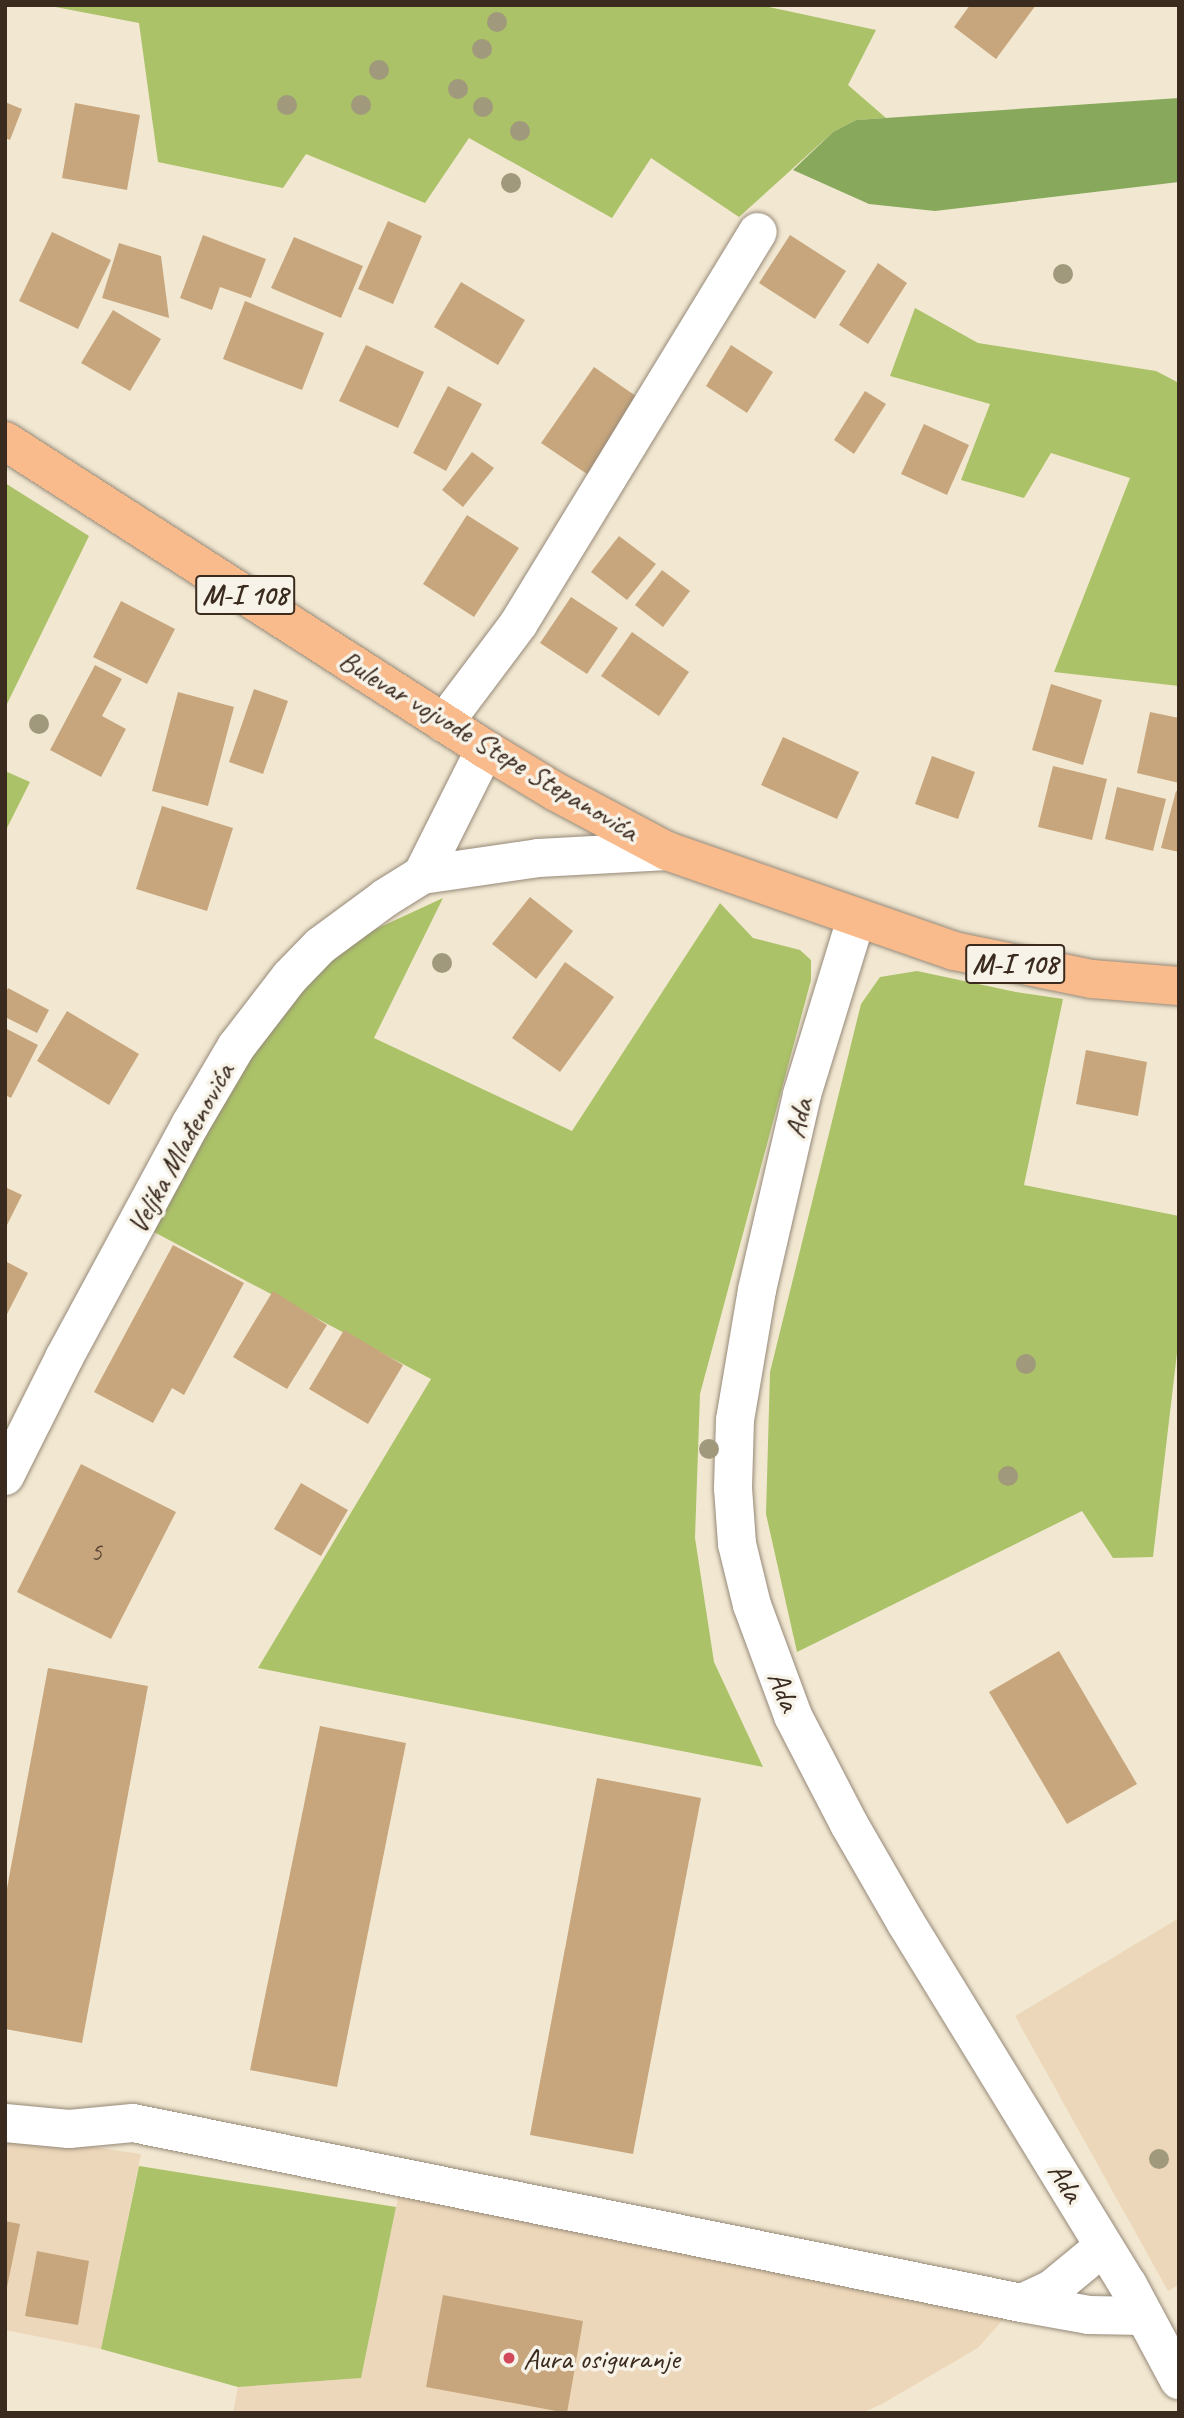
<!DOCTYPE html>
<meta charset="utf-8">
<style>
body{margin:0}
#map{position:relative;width:1184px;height:2418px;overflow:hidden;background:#f2e8d2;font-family:Caveat,sans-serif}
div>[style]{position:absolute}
.built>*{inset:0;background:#edd7ba}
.green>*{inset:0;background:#abc268}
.forest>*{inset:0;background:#88a85c}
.building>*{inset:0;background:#c7a67d}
.roads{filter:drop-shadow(0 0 2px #968978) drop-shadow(0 0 2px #968978)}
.minor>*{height:38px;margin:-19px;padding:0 19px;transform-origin:19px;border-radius:19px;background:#fff}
.tertiary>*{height:38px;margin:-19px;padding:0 19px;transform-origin:19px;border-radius:19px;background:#fff}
.primary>*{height:38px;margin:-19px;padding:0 19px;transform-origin:19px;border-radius:19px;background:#fabb8c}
.trees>*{width:20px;height:20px;margin:-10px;border-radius:50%;background:#a0997b}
.dots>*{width:19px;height:19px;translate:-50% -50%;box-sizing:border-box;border:4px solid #f7f3e8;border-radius:50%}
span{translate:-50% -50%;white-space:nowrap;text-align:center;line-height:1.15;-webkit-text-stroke:7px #f7f3e8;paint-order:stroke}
.number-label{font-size:26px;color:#5e4936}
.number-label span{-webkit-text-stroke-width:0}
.shield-label span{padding:2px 5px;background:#f7f3e8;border:2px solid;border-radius:5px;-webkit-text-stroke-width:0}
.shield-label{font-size:28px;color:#3b2a1e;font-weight:700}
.street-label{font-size:30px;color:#3b2a1e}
.poi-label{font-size:30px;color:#3b2a1e}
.left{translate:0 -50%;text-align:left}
.frame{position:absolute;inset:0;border:7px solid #3b2a1e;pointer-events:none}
</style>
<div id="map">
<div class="built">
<i style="clip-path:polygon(1179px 1918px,1179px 2285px,1168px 2291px,1015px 2016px)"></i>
<i style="clip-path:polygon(5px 2134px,141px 2154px,101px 2349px,5px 2330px)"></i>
<i style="clip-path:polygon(400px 2188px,1007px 2315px,978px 2348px,882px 2404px,861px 2413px,233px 2413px,238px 2387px,361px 2378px)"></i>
</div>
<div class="green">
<i style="clip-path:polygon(45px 5px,760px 5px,876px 30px,848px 85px,886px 118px,856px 120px,833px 132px,739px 217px,651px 158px,612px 218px,469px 138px,425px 203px,306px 154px,283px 188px,158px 162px,139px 23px)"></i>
<i style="clip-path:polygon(915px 308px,978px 343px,1156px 371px,1179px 383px,1179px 686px,1054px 672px,1130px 478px,1051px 453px,1024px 498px,961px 480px,990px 404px,890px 376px)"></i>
<i style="clip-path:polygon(5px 483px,89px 536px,5px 708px)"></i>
<i style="clip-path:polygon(5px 771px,30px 782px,5px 832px)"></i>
<i style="clip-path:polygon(443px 898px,374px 1038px,572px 1131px,720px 903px,753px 938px,800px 950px,811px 960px,811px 980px,700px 1394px,695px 1538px,714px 1662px,763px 1767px,258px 1668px,431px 1379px,154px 1232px,210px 1112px,316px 971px,363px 935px)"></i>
<i style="clip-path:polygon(917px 971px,1016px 992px,1063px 999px,1024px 1185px,1179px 1216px,1179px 1336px,1153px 1557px,1113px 1558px,1082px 1511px,797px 1652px,766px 1514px,770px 1372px,861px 1004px,880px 977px)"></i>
<i style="clip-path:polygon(139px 2166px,396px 2207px,361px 2378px,238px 2387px,101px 2349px)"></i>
</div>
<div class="forest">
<i style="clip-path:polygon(1179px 98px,1179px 182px,935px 211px,869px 204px,793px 170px,833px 132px,856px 120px)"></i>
</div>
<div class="building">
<i style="clip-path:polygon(970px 5px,1036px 5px,996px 59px,954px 27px)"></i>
<i style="clip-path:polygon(5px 102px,22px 109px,10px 140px,5px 138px)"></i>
<i style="clip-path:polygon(75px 103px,140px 115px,127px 190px,62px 178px)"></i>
<i style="clip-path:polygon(388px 221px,422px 236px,393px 304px,358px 289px)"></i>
<i style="clip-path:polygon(52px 232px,111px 260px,78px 329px,19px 301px)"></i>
<i style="clip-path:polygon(203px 235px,266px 259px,251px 298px,220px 287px,212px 310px,180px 298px)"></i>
<i style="clip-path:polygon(790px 235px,846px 271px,815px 319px,759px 283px)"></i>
<i style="clip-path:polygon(294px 237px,363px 266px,341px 318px,271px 288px)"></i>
<i style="clip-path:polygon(119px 243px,161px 256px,169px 318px,102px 298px)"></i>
<i style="clip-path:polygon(878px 263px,907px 283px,868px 344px,839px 325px)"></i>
<i style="clip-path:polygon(461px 282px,525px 320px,498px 365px,434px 327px)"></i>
<i style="clip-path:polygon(245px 301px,324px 333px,302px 390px,223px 359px)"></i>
<i style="clip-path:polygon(113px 310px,161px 339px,130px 391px,81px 363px)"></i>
<i style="clip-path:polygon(366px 345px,424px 372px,398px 428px,339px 401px)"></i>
<i style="clip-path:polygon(731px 345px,773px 372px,747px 413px,706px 386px)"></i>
<i style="clip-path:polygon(594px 367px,643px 401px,590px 476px,541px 443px)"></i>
<i style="clip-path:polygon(448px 386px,482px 404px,446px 471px,413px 453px)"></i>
<i style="clip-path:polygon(865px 391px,886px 404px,854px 454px,834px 440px)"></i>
<i style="clip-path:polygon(924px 424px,969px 445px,947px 495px,901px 474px)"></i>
<i style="clip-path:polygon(472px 452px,494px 468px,463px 507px,442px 490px)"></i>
<i style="clip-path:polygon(467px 515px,519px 548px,474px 617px,423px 584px)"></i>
<i style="clip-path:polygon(619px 536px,656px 564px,627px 600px,591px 572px)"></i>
<i style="clip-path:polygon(662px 570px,690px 591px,663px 627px,635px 605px)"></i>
<i style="clip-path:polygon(571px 597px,618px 628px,587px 674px,540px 643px)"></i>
<i style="clip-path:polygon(121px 601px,175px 629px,147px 684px,93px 657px)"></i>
<i style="clip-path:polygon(632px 632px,689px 672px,659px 716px,601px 676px)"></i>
<i style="clip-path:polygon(95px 665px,122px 679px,102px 716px,126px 729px,101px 777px,50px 750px)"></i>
<i style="clip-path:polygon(1051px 684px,1102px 700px,1083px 765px,1032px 750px)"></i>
<i style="clip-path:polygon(254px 689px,288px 701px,263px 774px,229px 762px)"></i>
<i style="clip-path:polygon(178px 692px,234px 707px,208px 806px,152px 791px)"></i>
<i style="clip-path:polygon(1150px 712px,1179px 718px,1179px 783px,1137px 773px)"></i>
<i style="clip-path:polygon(783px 737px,859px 772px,837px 819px,761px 785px)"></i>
<i style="clip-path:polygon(932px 756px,975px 772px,958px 819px,915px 804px)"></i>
<i style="clip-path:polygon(1053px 766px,1107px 779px,1092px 840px,1038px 827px)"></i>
<i style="clip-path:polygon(1117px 787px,1166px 799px,1153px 851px,1105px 839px)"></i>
<i style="clip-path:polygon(1176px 791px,1179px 792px,1179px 852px,1161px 848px)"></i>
<i style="clip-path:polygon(162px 806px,233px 828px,207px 911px,136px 889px)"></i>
<i style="clip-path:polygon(530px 897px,573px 931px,536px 979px,492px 944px)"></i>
<i style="clip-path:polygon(565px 962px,614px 997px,560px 1072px,512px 1038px)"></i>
<i style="clip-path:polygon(8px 988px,49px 1010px,37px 1033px,5px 1017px,5px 994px)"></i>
<i style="clip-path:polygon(67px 1011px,139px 1054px,109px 1105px,37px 1061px)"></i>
<i style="clip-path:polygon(5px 1028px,38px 1045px,11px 1098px,5px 1095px)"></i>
<i style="clip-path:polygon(1086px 1050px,1147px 1062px,1138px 1116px,1076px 1104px)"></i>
<i style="clip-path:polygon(5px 1187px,22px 1195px,5px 1229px)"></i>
<i style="clip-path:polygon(173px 1245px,244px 1283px,184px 1395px,172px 1388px,153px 1423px,94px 1392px)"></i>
<i style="clip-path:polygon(5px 1261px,28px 1273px,5px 1318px)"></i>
<i style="clip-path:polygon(273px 1291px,327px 1325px,287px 1389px,233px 1357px)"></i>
<i style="clip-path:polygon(344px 1330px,403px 1365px,368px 1424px,309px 1389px)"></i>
<i style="clip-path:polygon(81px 1464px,176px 1512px,111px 1639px,17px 1592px)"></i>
<i style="clip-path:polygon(301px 1483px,348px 1510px,321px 1556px,274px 1529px)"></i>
<i style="clip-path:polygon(1059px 1651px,1137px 1784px,1067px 1824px,989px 1692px)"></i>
<i style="clip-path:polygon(48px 1668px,148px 1686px,82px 2043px,5px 2029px,5px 1899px)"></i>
<i style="clip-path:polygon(320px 1726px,406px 1743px,337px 2087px,250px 2070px)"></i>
<i style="clip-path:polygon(597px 1778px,701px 1798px,633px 2154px,530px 2135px)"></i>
<i style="clip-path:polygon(5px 2221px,20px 2224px,6px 2292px,5px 2292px)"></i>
<i style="clip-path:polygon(37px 2251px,89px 2261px,78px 2325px,25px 2316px)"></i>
<i style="clip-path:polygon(443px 2295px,583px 2321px,567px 2413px,426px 2387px)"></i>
</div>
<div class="roads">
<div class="minor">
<i style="left:444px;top:723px;width:125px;rotate:-53.1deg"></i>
<i style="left:519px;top:623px;width:458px;rotate:-58.6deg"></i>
<i style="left:422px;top:875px;width:141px;rotate:-63.4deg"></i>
<i style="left:5px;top:1476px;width:132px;rotate:-63.4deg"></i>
<i style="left:64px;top:1358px;width:265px;rotate:-61.6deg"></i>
<i style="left:190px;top:1125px;width:91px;rotate:-59.5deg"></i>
<i style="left:236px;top:1047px;width:88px;rotate:-52.4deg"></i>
<i style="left:290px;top:977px;width:43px;rotate:-45.9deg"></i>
<i style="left:320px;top:946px;width:81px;rotate:-36.4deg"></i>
<i style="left:385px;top:898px;width:44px;rotate:-31.9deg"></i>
<i style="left:422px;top:875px;width:118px;rotate:-8.3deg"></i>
<i style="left:539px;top:858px;width:128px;rotate:-3.1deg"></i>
<i style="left:5px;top:2123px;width:64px;rotate:5.4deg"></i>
<i style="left:69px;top:2129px;width:64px;rotate:-5.4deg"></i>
<i style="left:133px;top:2123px;width:907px;rotate:11.45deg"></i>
<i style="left:1022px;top:2303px;width:68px;rotate:10.2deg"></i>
<i style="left:1089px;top:2315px;width:55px;rotate:1deg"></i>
<i style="left:1022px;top:2303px;width:33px;rotate:-25deg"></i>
<i style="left:1052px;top:2289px;width:67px;rotate:-39.6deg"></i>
</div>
<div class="tertiary">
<i style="left:856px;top:919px;width:184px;rotate:107.1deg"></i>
<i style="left:802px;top:1095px;width:200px;rotate:103deg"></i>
<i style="left:757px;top:1290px;width:132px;rotate:99.6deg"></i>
<i style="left:735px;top:1420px;width:68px;rotate:91.7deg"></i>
<i style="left:733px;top:1488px;width:56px;rotate:85.9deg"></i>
<i style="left:737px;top:1544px;width:63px;rotate:76.2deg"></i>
<i style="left:752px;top:1605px;width:118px;rotate:69.7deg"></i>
<i style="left:793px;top:1716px;width:122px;rotate:62.6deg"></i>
<i style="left:849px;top:1824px;width:114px;rotate:60.1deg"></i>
<i style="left:906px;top:1923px;width:425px;rotate:58.5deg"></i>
<i style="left:1128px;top:2285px;width:108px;rotate:61.8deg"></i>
</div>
<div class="primary">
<i style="left:5px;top:441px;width:570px;rotate:32.69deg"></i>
<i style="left:485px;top:749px;width:83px;rotate:31.2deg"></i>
<i style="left:556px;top:792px;width:126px;rotate:28deg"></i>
<i style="left:667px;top:851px;width:304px;rotate:19.2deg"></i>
<i style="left:954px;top:951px;width:141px;rotate:11.5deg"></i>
<i style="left:1092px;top:979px;width:87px;rotate:4.6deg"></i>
</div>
</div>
<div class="trees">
<i style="left:497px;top:22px"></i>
<i style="left:482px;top:49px"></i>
<i style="left:379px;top:70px"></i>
<i style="left:458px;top:89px"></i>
<i style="left:287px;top:105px"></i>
<i style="left:361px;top:105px"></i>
<i style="left:483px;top:107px"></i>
<i style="left:520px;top:131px"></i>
<i style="left:511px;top:183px"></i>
<i style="left:1063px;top:274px"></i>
<i style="left:39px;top:724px"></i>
<i style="left:442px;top:963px"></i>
<i style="left:1026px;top:1364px"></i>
<i style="left:709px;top:1449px"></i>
<i style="left:1008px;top:1476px"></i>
<i style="left:1159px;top:2159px"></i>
</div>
<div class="dots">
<i style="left:509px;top:2358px;background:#d1495b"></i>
</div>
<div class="number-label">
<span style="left:96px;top:1552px">5</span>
</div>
<div class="shield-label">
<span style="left:245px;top:595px">M-I 108</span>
<span style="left:1015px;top:964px">M-I 108</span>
</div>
<div class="street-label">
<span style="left:489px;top:745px;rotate:31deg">Bulevar vojvode Stepe Stepanovića</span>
<span style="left:798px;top:1118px;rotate:-76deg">Ada</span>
<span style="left:180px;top:1148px;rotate:-61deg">Veljka Mlađenovića</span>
<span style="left:784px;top:1691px;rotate:68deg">Ada</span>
<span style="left:1066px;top:2182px;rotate:59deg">Ada</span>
</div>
<div class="poi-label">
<span class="left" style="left:523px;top:2358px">Aura osiguranje</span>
</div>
<div class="frame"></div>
</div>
